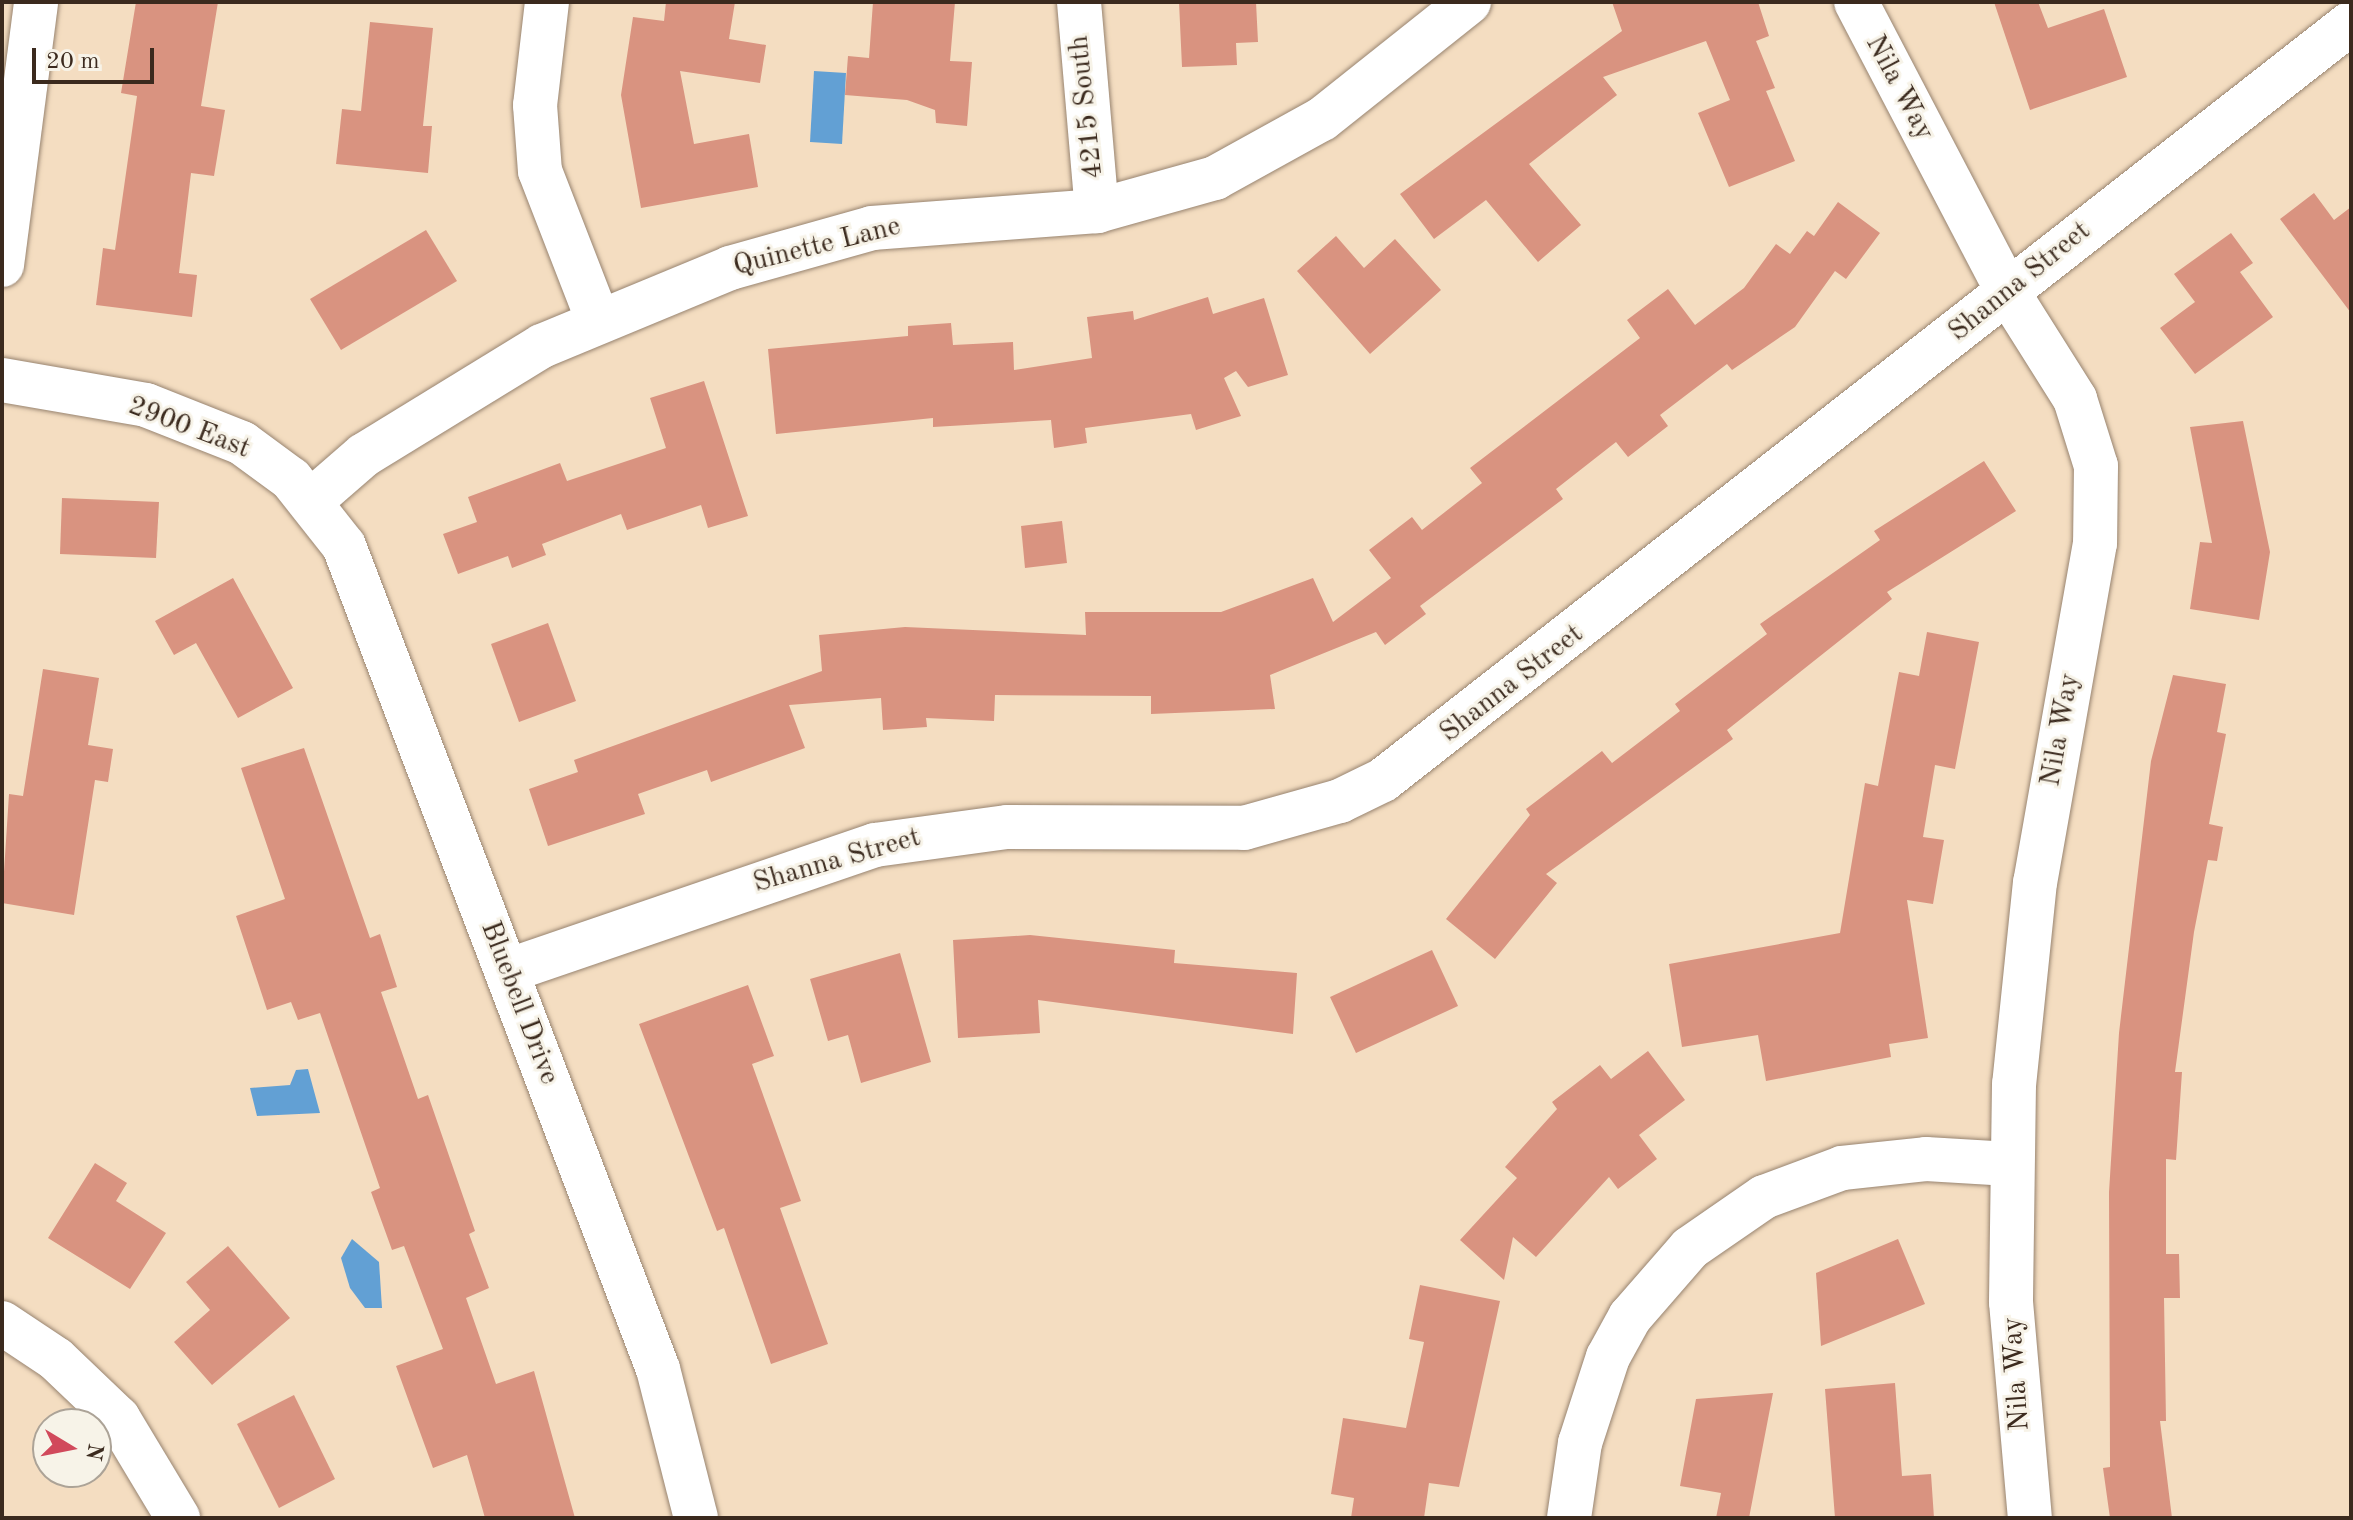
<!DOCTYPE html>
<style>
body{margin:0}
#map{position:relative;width:2353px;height:1520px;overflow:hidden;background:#f4ddc1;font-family:"Old Standard TT",serif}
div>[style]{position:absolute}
.water>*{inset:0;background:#62a0d4}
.building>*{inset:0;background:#d99380}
.roads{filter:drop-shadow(0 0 2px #988470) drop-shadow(0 0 2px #988470)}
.minor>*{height:44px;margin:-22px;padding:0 22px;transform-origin:22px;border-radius:22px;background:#fff}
span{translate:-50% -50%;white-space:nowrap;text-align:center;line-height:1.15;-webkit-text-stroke:6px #f7f3e8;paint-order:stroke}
.street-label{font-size:28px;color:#3b2a1e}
.frame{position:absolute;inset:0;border:4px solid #3b2a1e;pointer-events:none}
.north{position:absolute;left:32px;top:1408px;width:80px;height:80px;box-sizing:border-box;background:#f7f3e8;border:2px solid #aca397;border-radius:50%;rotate:100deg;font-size:22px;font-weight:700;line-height:32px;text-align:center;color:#3b2a1e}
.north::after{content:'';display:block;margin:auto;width:28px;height:36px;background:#d1495b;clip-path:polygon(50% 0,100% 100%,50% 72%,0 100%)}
.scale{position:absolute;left:32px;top:48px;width:122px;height:36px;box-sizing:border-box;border:4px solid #3b2a1e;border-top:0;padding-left:10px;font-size:24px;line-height:28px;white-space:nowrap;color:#3b2a1e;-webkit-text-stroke:6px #f7f3e8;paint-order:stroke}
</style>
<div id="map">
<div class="water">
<i style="clip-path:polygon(814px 71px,846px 73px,842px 144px,810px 142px)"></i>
<i style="clip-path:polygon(308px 1069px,320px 1113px,257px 1116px,250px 1088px,290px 1085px,296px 1070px)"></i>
<i style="clip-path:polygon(352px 1239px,379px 1262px,382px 1308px,365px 1308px,350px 1288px,341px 1258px)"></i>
</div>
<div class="building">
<i style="clip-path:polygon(136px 2px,218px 2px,201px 106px,225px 110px,214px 176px,191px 173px,179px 273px,197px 275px,192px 317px,96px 305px,103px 248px,115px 250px,137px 96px,121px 93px)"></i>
<i style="clip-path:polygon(666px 2px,735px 2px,729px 39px,766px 45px,760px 83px,680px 71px,694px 144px,749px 134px,758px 187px,641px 208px,621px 95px,633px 17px,664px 21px)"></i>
<i style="clip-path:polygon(873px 2px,955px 2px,950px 61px,972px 62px,967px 126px,936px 123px,935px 110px,907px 100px,845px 95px,848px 56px,869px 58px)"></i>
<i style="clip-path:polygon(1179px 2px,1256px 2px,1258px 42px,1236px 43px,1237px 65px,1182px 67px)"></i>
<i style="clip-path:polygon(1612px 2px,1758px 2px,1769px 36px,1756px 41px,1775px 88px,1766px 91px,1795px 161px,1729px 187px,1698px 113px,1730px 100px,1706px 41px,1603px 77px,1617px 95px,1529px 164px,1581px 225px,1538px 262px,1486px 200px,1434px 239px,1400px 194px,1622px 31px)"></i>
<i style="clip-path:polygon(1994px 2px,2038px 2px,2048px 28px,2104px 9px,2127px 77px,2030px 110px)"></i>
<i style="clip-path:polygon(370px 22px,433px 28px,423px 126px,432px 126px,428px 173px,336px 164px,342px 109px,361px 111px)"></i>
<i style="clip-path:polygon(2314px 193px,2334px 220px,2351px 207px,2351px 313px,2280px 219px)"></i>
<i style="clip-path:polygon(1838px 202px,1880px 233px,1846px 279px,1835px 271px,1795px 327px,1732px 370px,1727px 364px,1660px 415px,1668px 426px,1628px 457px,1616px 442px,1556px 489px,1563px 499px,1420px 606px,1426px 614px,1385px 645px,1376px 632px,1270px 675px,1275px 709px,1151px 714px,1151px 696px,995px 695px,994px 721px,926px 718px,927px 727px,883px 730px,881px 698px,789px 705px,805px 748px,711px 782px,707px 770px,638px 794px,645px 814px,548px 846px,529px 789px,578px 772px,574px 760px,822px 671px,819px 635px,905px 627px,1086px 635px,1085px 612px,1221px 612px,1313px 578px,1333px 622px,1391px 578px,1369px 550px,1412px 517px,1422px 530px,1482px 483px,1470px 468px,1640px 338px,1627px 320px,1668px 289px,1695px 325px,1744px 288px,1776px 244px,1790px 254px,1807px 231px,1814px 236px)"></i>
<i style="clip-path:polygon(426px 230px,457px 281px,341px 350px,310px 299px)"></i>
<i style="clip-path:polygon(2231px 233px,2253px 263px,2240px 272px,2273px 317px,2195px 374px,2160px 328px,2195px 302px,2174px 274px)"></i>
<i style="clip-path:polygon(1336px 236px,1364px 268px,1395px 239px,1441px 290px,1370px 354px,1297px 271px)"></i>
<i style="clip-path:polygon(1208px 297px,1213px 314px,1264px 298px,1288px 375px,1248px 387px,1236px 371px,1224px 378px,1241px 416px,1196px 430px,1191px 414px,1085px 428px,1087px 443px,1054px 448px,1051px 420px,933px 427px,933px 418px,776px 434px,768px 349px,908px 336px,908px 326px,951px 323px,953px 345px,1013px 342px,1014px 370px,1092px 358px,1087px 317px,1133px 311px,1134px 320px)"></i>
<i style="clip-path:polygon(704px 381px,748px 516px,708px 528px,701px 505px,627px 530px,621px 514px,542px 544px,546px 555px,512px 568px,508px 556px,458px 574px,443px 534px,477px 522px,468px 497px,560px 463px,567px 481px,666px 448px,650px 398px)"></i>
<i style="clip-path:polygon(2243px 421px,2270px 552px,2259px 620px,2190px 609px,2200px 542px,2212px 543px,2190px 427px)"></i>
<i style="clip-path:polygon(1984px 461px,2016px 511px,1887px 592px,1892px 599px,1727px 730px,1733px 739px,1546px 874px,1557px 883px,1495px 959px,1446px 919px,1530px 815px,1526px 809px,1602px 751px,1612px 763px,1680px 711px,1675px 704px,1767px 634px,1760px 624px,1880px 540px,1874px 531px)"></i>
<i style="clip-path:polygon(62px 498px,159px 502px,156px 558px,60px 554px)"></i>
<i style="clip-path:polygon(1062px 521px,1067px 563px,1025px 568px,1021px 526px)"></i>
<i style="clip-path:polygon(233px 578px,293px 688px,238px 718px,196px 643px,174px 655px,155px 621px)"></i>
<i style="clip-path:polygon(548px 623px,576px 701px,519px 722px,491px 644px)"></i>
<i style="clip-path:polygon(1927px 632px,1979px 642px,1955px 769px,1935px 765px,1923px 837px,1944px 840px,1933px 904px,1907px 900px,1928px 1038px,1889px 1044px,1891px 1057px,1766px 1081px,1758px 1035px,1682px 1047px,1669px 964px,1840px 933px,1865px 783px,1878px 786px,1899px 672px,1919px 676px)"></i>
<i style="clip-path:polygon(43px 669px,99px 678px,88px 745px,113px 749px,108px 782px,95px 780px,74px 915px,2px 903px,9px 794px,23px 796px)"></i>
<i style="clip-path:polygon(2173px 675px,2226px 684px,2217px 732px,2226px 734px,2209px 824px,2223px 827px,2217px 861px,2208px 860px,2194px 932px,2175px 1072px,2182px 1072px,2176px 1160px,2166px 1159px,2166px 1254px,2179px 1254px,2180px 1298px,2164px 1298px,2166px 1421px,2160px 1421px,2172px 1518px,2110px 1518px,2103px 1468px,2110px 1467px,2109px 1192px,2119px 1033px,2151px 761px)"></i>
<i style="clip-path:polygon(304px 748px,370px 938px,380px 934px,397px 987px,381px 992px,418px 1099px,428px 1095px,475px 1231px,469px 1234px,489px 1288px,466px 1298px,496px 1384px,534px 1371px,575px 1518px,485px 1518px,467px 1455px,433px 1468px,396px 1366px,443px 1349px,404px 1246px,392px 1250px,371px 1192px,380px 1188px,320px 1013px,298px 1020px,291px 1002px,267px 1010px,236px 916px,285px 899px,241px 768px)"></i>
<i style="clip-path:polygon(1030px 935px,1175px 950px,1174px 963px,1297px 973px,1293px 1034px,1038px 1000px,1040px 1033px,958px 1038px,953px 940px)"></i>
<i style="clip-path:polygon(1432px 950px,1458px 1006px,1356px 1053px,1330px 997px)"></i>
<i style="clip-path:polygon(900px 953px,931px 1062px,861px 1083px,848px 1035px,828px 1041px,810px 979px)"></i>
<i style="clip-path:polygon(748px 985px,774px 1056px,752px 1064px,801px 1201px,780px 1208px,828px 1344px,771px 1364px,724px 1228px,717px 1231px,639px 1024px)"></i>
<i style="clip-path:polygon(1648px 1051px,1685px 1100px,1639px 1135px,1657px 1159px,1618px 1189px,1609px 1177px,1536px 1257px,1513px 1237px,1504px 1280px,1460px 1240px,1517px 1178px,1505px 1167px,1557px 1109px,1552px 1102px,1600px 1065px,1611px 1079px)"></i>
<i style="clip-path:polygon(95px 1163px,127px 1183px,116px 1201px,166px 1233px,130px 1289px,48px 1238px)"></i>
<i style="clip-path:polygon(1898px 1239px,1925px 1304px,1821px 1346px,1816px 1273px)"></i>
<i style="clip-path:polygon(228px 1246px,290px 1318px,212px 1385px,174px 1342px,210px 1310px,186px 1282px)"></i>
<i style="clip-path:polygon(1420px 1285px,1500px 1301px,1459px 1487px,1429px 1483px,1424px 1518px,1351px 1518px,1354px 1498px,1331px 1494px,1343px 1418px,1406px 1428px,1424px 1342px,1409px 1339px)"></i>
<i style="clip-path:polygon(1895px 1383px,1902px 1476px,1931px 1474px,1934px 1518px,1835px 1518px,1825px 1389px)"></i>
<i style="clip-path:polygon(1773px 1393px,1749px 1518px,1716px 1518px,1721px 1493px,1680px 1486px,1696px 1399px)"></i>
<i style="clip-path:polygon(294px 1395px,335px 1479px,279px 1508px,237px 1424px)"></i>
</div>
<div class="roads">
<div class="minor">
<i style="left:547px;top:2px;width:104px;rotate:96.6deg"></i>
<i style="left:535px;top:105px;width:66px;rotate:85.7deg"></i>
<i style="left:540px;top:171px;width:158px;rotate:68.8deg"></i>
<i style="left:1079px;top:2px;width:210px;rotate:85.1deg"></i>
<i style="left:1856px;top:2px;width:326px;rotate:62.4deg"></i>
<i style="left:2007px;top:291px;width:128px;rotate:57.8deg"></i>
<i style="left:2075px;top:399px;width:70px;rotate:72.6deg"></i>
<i style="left:2096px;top:466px;width:77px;rotate:90.7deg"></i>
<i style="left:2095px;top:543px;width:344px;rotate:100deg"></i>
<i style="left:2035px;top:882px;width:203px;rotate:95.9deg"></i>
<i style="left:2014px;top:1084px;width:218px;rotate:90.8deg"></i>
<i style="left:2011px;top:1302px;width:217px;rotate:85deg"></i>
<i style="left:2px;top:265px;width:265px;rotate:-82.6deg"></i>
<i style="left:2px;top:380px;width:146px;rotate:9.8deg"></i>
<i style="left:146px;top:405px;width:103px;rotate:21.6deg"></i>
<i style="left:242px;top:443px;width:61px;rotate:36.3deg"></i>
<i style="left:291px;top:479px;width:85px;rotate:51.7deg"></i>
<i style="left:344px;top:546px;width:881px;rotate:69.12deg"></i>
<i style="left:658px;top:1369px;width:154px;rotate:75.7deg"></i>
<i style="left:311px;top:501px;width:70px;rotate:-41deg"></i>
<i style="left:364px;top:455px;width:209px;rotate:-31.5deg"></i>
<i style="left:542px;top:346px;width:204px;rotate:-22.5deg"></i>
<i style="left:730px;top:268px;width:148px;rotate:-15.7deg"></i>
<i style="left:872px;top:228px;width:226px;rotate:-4.3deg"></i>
<i style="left:1097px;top:211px;width:123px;rotate:-15.6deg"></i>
<i style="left:1215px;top:178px;width:122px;rotate:-28.9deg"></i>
<i style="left:1322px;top:119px;width:188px;rotate:-38.5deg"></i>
<i style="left:507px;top:971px;width:389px;rotate:-18.9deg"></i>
<i style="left:875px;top:845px;width:133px;rotate:-7.8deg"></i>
<i style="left:1007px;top:827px;width:237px;rotate:0.2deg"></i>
<i style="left:1244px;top:828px;width:100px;rotate:-15.7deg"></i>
<i style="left:1340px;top:801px;width:48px;rotate:-26deg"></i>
<i style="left:1383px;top:780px;width:1229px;rotate:-38.03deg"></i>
<i style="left:2px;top:1323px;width:65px;rotate:33.7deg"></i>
<i style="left:56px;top:1359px;width:86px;rotate:43.6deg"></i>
<i style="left:118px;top:1418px;width:117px;rotate:59deg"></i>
<i style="left:1569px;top:1518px;width:76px;rotate:-81.7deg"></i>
<i style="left:1580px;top:1443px;width:90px;rotate:-72deg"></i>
<i style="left:1608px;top:1357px;width:46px;rotate:-61.2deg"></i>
<i style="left:1630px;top:1317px;width:91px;rotate:-49deg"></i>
<i style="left:1690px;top:1248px;width:90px;rotate:-34.6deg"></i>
<i style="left:1764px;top:1197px;width:83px;rotate:-20.4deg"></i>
<i style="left:1842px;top:1168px;width:84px;rotate:-6.1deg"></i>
<i style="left:1926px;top:1159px;width:84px;rotate:3.4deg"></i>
</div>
</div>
<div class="street-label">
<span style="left:1899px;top:88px;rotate:62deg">Nila Way</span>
<span style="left:1087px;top:107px;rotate:-96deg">4215 South</span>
<span style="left:817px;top:247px;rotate:-14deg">Quinette Lane</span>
<span style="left:2020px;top:282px;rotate:-39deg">Shanna Street</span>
<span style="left:189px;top:428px;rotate:21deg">2900 East</span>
<span style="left:1512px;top:684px;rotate:-38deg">Shanna Street</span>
<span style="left:2061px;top:730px;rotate:-80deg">Nila Way</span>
<span style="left:837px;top:861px;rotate:-16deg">Shanna Street</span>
<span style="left:519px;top:1003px;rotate:69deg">Bluebell Drive</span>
<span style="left:2017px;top:1374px;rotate:-94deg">Nila Way</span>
</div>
<div class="frame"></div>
<div class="north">N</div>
<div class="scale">20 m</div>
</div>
